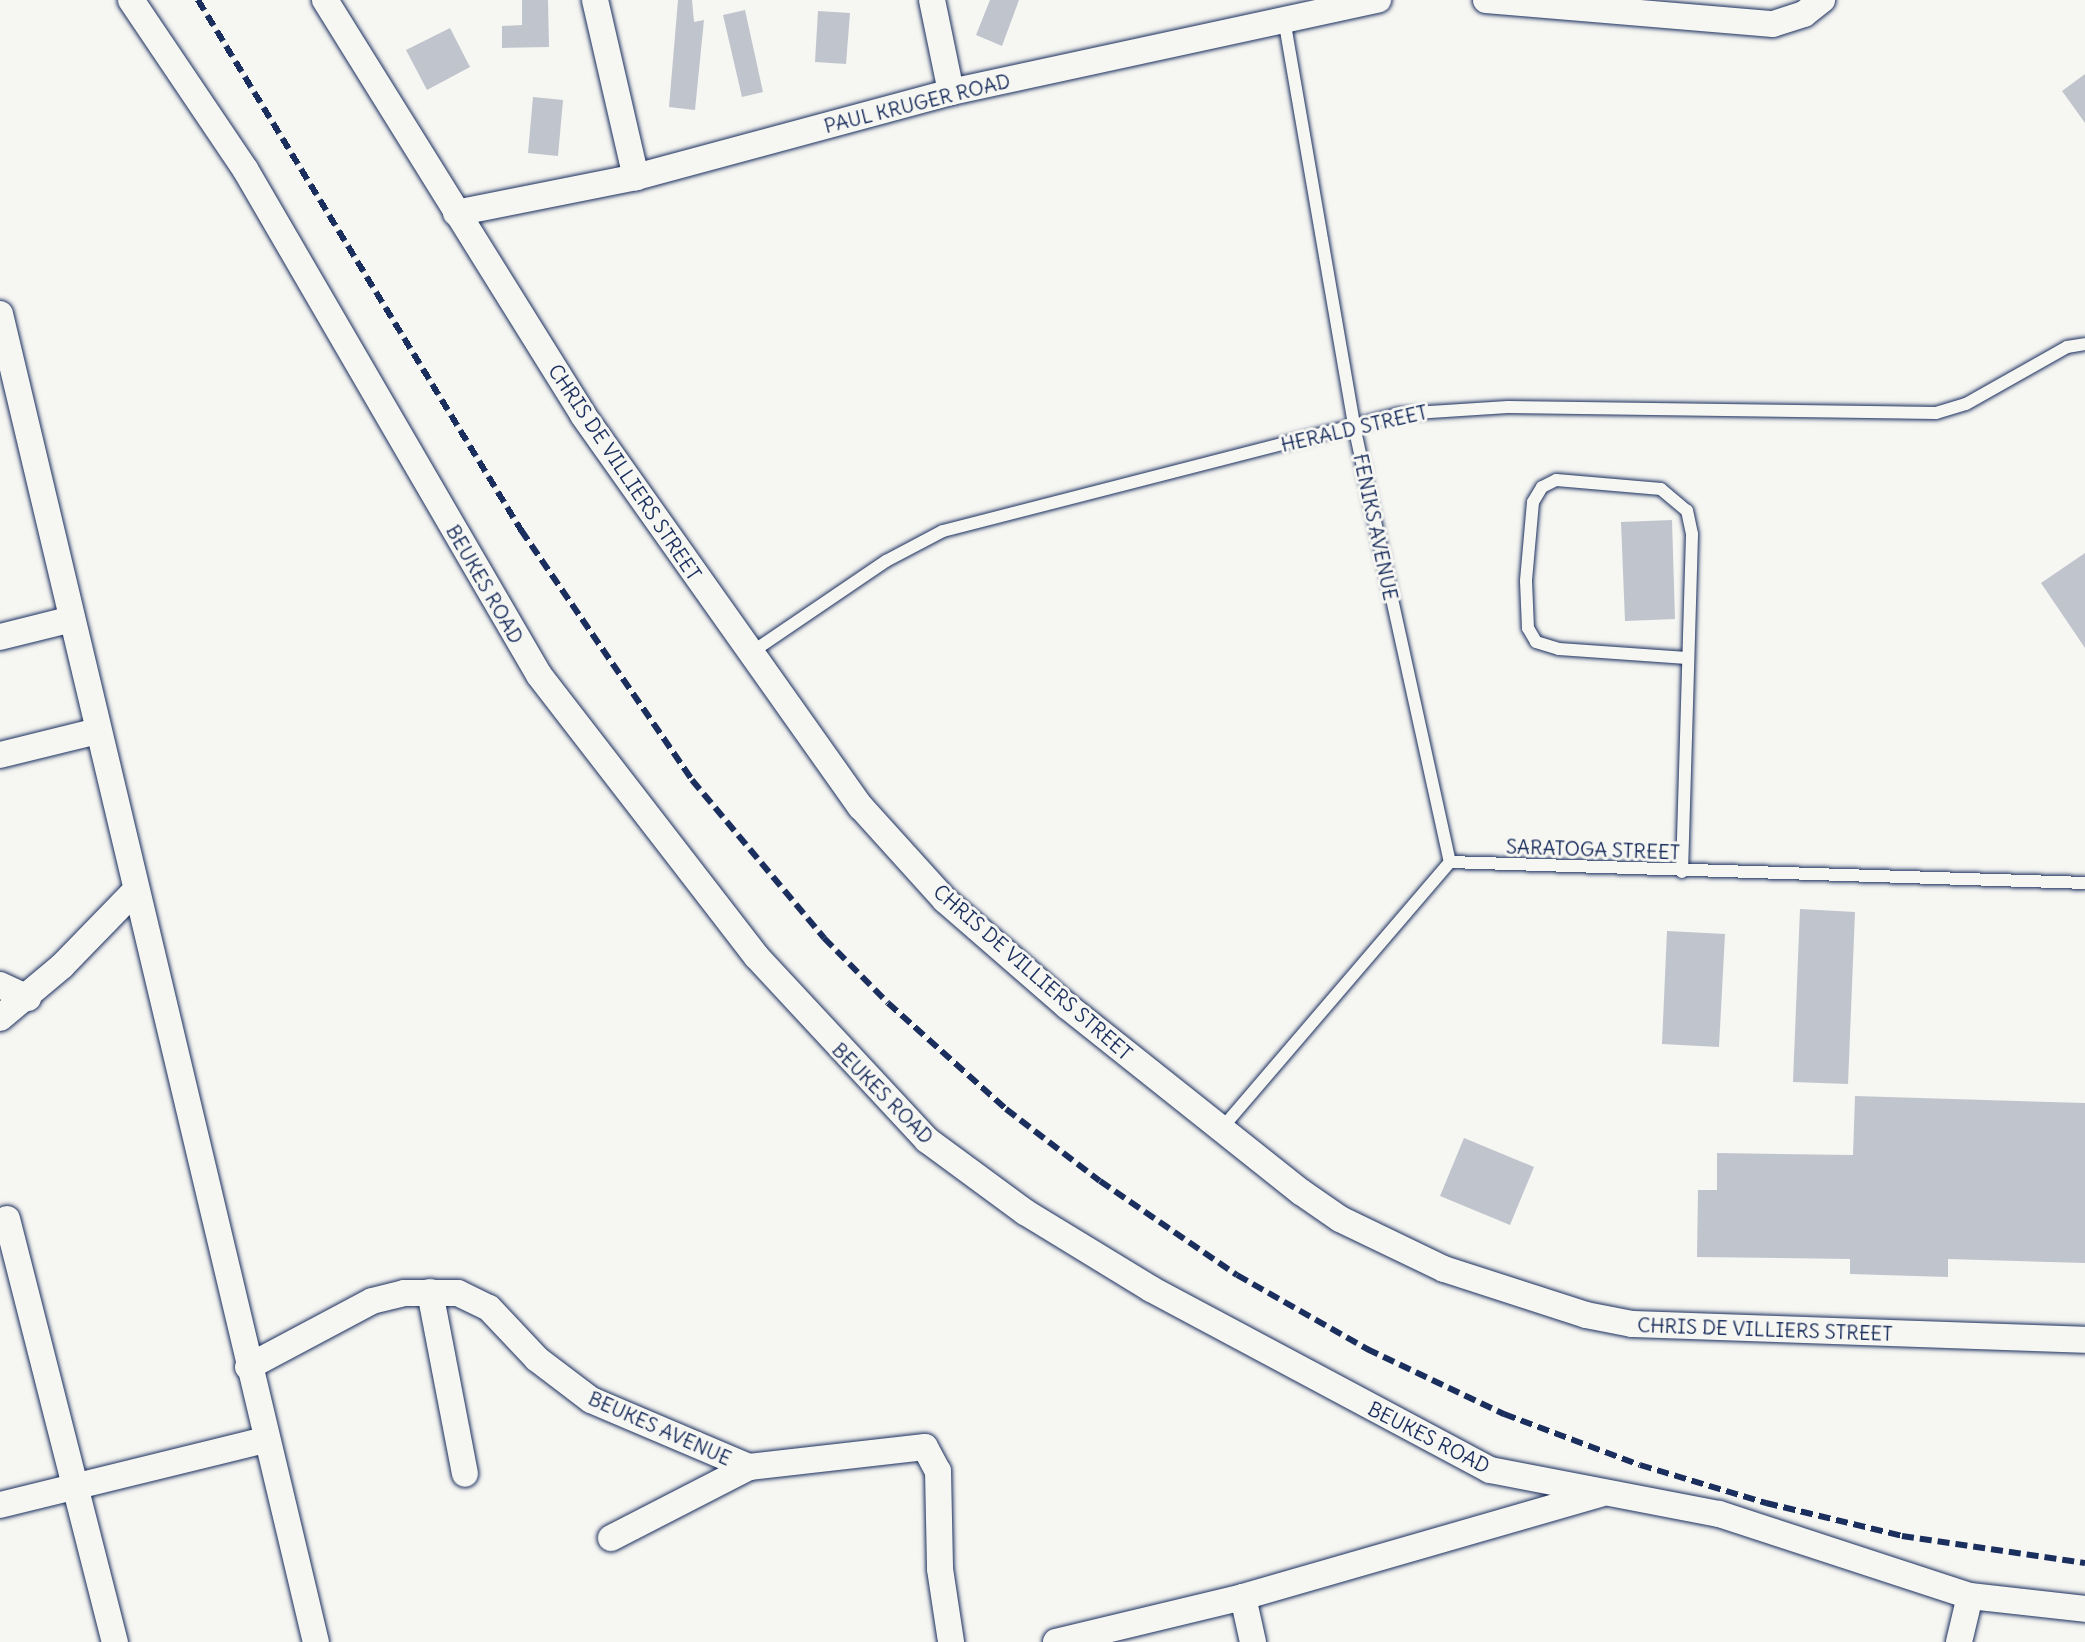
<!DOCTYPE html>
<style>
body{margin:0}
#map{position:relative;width:2085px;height:1642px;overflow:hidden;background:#f6f6f2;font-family:Delius,sans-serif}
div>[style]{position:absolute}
.building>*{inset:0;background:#c0c4cd}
.roads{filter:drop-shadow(0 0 2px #1b2f5e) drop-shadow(0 0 2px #1b2f5e)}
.lane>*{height:12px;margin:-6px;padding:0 6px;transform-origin:6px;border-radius:6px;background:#f6f6f2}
.street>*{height:26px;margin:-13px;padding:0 13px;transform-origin:13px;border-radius:13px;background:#f6f6f2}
.rail>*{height:6px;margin-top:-3px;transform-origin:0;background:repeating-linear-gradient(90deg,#1b2f5e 0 12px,transparent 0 18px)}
span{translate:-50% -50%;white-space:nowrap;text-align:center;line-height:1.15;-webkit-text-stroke:6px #f6f6f2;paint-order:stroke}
.street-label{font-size:20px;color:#1b2f5e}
</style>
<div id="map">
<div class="building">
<i style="clip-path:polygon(522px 0,548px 0,549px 47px,502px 48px,502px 26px,522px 25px)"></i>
<i style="clip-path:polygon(678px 0,692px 0,694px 22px,704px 20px,695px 110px,669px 107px)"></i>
<i style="clip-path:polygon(990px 0,1019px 0,1002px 46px,976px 35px)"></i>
<i style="clip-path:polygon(745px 10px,763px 92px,742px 97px,723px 15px)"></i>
<i style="clip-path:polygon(818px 11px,850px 13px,846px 64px,815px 62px)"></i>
<i style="clip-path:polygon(450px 28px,470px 67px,427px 90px,406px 50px)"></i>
<i style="clip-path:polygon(2085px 74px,2085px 123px,2062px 91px)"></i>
<i style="clip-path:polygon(533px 97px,563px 100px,558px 156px,528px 153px)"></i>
<i style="clip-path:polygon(1672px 520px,1675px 619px,1625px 621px,1621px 522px)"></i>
<i style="clip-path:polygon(2085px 553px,2085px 648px,2041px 583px)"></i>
<i style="clip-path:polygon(1800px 909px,1855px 912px,1848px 1084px,1793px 1082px)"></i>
<i style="clip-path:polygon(1667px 931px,1725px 934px,1719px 1047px,1662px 1044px)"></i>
<i style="clip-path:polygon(1855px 1096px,2085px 1103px,2085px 1263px,1948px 1259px,1948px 1277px,1850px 1274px,1850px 1259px,1697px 1257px,1698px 1190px,1717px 1190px,1717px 1153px,1853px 1155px)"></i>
<i style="clip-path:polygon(1464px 1138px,1534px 1167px,1510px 1225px,1440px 1196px)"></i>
</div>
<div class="roads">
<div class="lane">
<i style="left:1284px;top:19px;width:413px;rotate:80.2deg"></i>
<i style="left:1354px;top:426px;width:446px;rotate:77.6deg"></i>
<i style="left:749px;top:654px;width:166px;rotate:-34.2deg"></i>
<i style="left:886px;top:561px;width:64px;rotate:-27.8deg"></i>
<i style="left:943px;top:531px;width:471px;rotate:-14.4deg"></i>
<i style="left:1399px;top:414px;width:109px;rotate:-3.7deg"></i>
<i style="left:1508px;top:407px;width:428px;rotate:0.8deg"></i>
<i style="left:1936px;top:413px;width:31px;rotate:-17deg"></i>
<i style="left:1966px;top:404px;width:116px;rotate:-29.4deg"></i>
<i style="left:2067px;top:347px;width:18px;rotate:-9deg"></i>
<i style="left:1450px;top:862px;width:635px;rotate:1.89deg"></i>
<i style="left:1682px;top:872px;width:338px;rotate:-88.3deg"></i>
<i style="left:1692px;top:534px;width:24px;rotate:-102deg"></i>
<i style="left:1687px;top:511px;width:34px;rotate:-140deg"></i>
<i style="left:1661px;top:489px;width:105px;rotate:-175.1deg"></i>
<i style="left:1556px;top:480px;width:16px;rotate:153deg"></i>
<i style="left:1542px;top:487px;width:17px;rotate:121deg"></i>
<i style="left:1533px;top:502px;width:79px;rotate:95.1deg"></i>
<i style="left:1526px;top:581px;width:47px;rotate:87.6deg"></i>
<i style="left:1528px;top:628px;width:16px;rotate:60deg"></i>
<i style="left:1536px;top:642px;width:24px;rotate:17deg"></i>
<i style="left:1559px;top:649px;width:128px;rotate:4deg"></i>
<i style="left:1222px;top:1128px;width:350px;rotate:-49.4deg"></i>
</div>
<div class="street">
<i style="left:131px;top:0;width:204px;rotate:56deg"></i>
<i style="left:245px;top:169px;width:585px;rotate:59.84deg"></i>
<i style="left:539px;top:675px;width:356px;rotate:52.3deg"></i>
<i style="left:757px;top:957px;width:250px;rotate:47.1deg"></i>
<i style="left:927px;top:1140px;width:122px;rotate:36.3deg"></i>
<i style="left:1025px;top:1212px;width:148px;rotate:31.4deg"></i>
<i style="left:1151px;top:1289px;width:384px;rotate:28.1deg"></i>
<i style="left:1490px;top:1470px;width:233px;rotate:10.9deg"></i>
<i style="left:1719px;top:1514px;width:264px;rotate:18.1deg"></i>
<i style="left:1970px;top:1596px;width:116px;rotate:6.4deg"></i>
<i style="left:325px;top:0;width:489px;rotate:58.1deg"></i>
<i style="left:583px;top:415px;width:481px;rotate:54.7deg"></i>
<i style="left:861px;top:807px;width:125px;rotate:47.9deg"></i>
<i style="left:945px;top:900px;width:162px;rotate:41deg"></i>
<i style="left:1067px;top:1006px;width:299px;rotate:38.5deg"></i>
<i style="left:1301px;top:1192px;width:47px;rotate:34.7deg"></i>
<i style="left:1340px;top:1219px;width:115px;rotate:25.7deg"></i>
<i style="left:1444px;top:1269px;width:149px;rotate:17.9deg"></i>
<i style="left:1586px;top:1315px;width:47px;rotate:11.1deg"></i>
<i style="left:1632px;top:1324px;width:453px;rotate:2deg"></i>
<i style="left:595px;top:0;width:182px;rotate:77deg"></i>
<i style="left:932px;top:0;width:94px;rotate:78.3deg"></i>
<i style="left:1486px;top:0;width:288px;rotate:4.8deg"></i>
<i style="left:1773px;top:24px;width:33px;rotate:-18deg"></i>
<i style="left:1804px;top:14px;width:23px;rotate:-38deg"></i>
<i style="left:456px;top:213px;width:184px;rotate:-11.3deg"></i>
<i style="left:636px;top:177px;width:326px;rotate:-15.1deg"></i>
<i style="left:951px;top:92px;width:437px;rotate:-12.2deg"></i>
<i style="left:0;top:314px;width:1365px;rotate:76.62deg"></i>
<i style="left:0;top:637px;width:74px;rotate:-14deg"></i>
<i style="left:0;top:755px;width:101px;rotate:-13.8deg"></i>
<i style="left:0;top:985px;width:31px;rotate:25deg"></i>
<i style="left:0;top:1018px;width:81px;rotate:-40deg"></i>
<i style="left:62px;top:966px;width:106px;rotate:-45.8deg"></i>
<i style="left:7px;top:1219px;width:437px;rotate:75.7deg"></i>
<i style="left:430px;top:1292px;width:185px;rotate:79.1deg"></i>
<i style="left:248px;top:1367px;width:140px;rotate:-28deg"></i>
<i style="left:372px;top:1301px;width:33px;rotate:-14deg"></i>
<i style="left:404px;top:1293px;width:54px"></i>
<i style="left:458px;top:1293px;width:34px;rotate:26deg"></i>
<i style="left:489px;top:1308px;width:70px;rotate:46.7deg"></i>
<i style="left:537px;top:1359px;width:68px;rotate:37.2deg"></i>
<i style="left:591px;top:1400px;width:172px;rotate:23deg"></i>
<i style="left:749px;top:1467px;width:177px;rotate:-6.5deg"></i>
<i style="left:925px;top:1447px;width:27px;rotate:62deg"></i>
<i style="left:938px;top:1471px;width:98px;rotate:88.8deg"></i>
<i style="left:940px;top:1569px;width:74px;rotate:81.4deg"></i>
<i style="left:0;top:1505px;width:273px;rotate:-13.8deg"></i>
<i style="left:611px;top:1538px;width:155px;rotate:-27.2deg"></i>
<i style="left:1243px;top:1597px;width:46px;rotate:77.5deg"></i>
<i style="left:1056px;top:1642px;width:192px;rotate:-13.5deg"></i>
<i style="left:1243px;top:1597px;width:372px;rotate:-16.1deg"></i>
<i style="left:1959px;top:1642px;width:47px;rotate:-76.6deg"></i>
</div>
</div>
<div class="rail">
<i style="left:198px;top:0;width:621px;rotate:58.64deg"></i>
<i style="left:521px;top:530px;width:303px;rotate:55.6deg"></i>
<i style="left:692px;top:780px;width:206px;rotate:50.1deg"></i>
<i style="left:824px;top:938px;width:91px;rotate:45.4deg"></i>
<i style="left:888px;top:1003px;width:159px;rotate:41.9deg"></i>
<i style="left:1006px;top:1109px;width:118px;rotate:37.5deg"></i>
<i style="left:1100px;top:1181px;width:166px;rotate:34.5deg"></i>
<i style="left:1237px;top:1275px;width:150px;rotate:29.6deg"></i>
<i style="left:1367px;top:1349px;width:152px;rotate:25.4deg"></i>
<i style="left:1504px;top:1414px;width:145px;rotate:20.6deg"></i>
<i style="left:1640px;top:1465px;width:132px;rotate:16.8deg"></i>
<i style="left:1766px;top:1503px;width:140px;rotate:13.6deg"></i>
<i style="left:1902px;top:1536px;width:185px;rotate:8.4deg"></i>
</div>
<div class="street-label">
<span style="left:917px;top:103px;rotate:-14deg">PAUL KRUGER ROAD</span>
<span style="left:1354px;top:428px;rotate:-13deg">HERALD STREET</span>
<span style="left:625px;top:472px;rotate:56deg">CHRIS DE VILLIERS STREET</span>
<span style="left:1376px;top:527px;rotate:78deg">FENIKS AVENUE</span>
<span style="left:485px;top:584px;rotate:60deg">BEUKES ROAD</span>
<span style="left:1593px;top:849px;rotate:2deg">SARATOGA STREET</span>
<span style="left:1033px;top:972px;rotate:41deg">CHRIS DE VILLIERS STREET</span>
<span style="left:883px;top:1093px;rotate:45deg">BEUKES ROAD</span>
<span style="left:1765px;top:1329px;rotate:2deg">CHRIS DE VILLIERS STREET</span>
<span style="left:660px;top:1428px;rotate:24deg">BEUKES AVENUE</span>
<span style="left:1429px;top:1437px;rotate:27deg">BEUKES ROAD</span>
</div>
</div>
